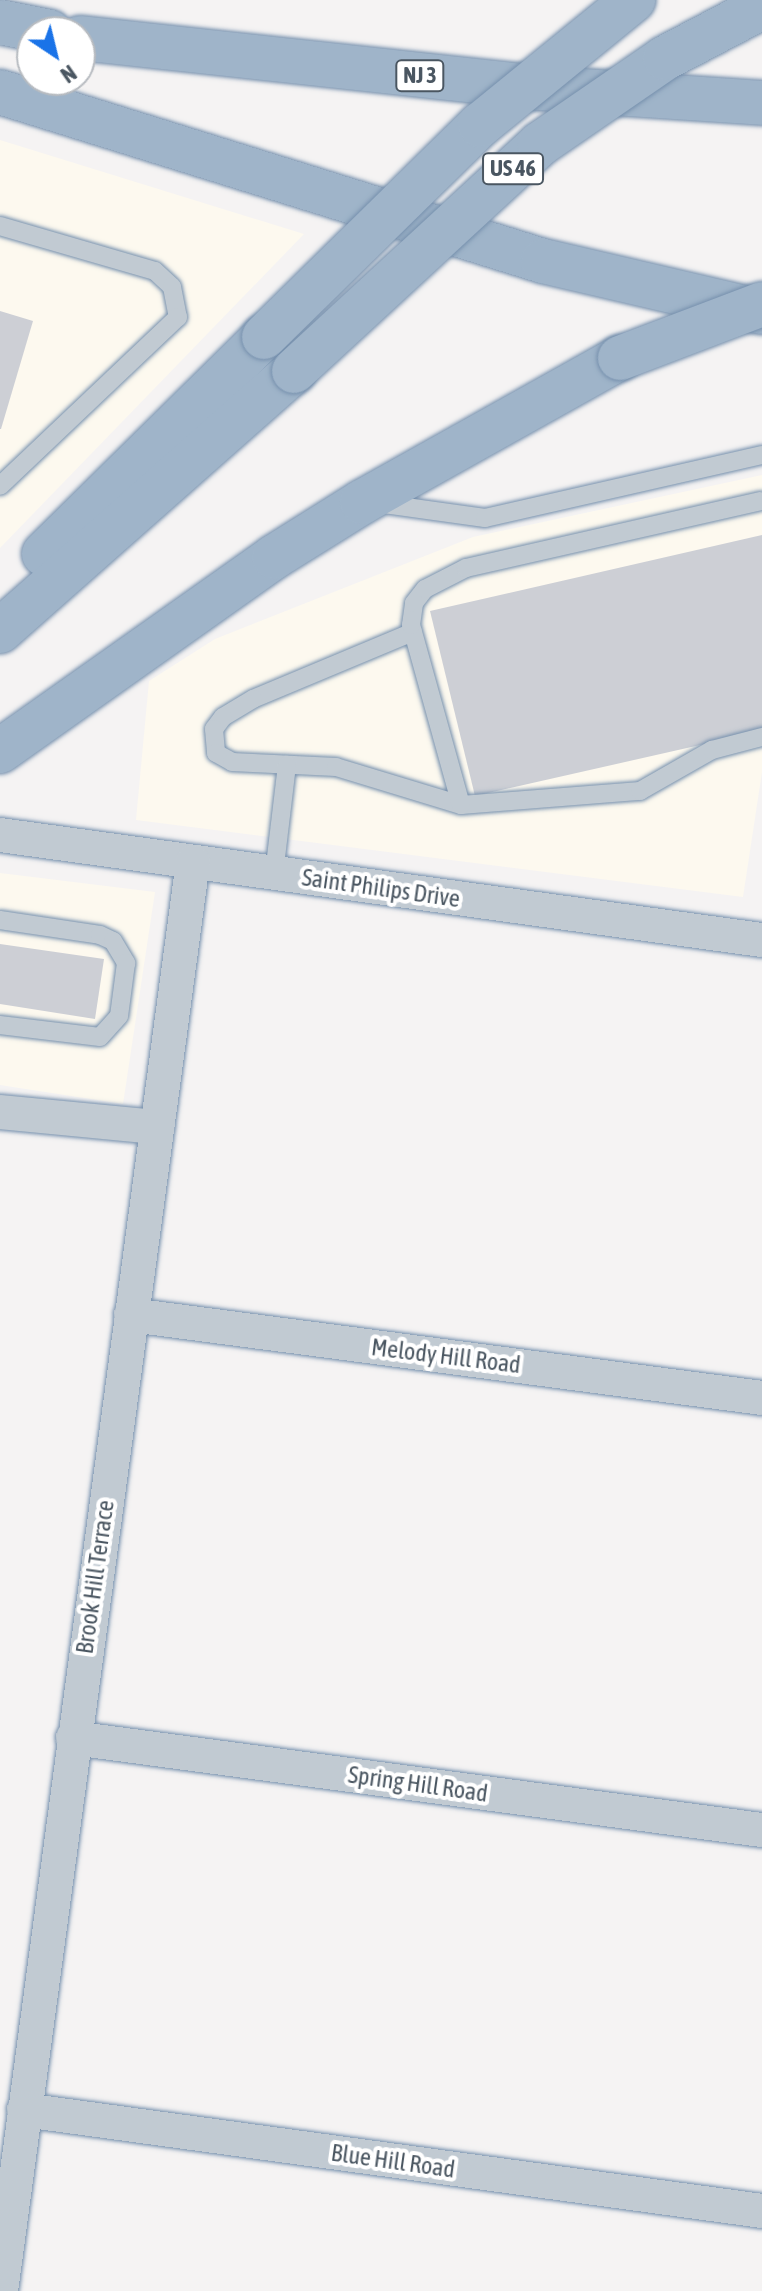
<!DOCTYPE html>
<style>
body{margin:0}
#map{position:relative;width:762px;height:2291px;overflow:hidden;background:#f5f3f3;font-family:"Asap Condensed",sans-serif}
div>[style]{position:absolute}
.commercial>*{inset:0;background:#fdf9ef}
.building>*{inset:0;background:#cdcfd5}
.roads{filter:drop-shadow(0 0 2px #7690ad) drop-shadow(0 0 2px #7690ad)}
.service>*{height:18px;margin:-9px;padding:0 9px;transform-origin:9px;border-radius:9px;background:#c1cad2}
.minor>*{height:34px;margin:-17px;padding:0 17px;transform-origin:17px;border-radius:17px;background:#c1cad2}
.trunk>*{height:44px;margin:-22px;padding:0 22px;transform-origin:22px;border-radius:22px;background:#9fb4c9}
.bridges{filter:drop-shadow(0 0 2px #7690ad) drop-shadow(0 0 2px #7690ad)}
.trunk-bridge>*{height:44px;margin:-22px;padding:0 22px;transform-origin:22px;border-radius:22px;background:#9fb4c9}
span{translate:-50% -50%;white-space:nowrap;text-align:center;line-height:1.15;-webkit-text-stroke:8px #fff;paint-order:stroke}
.shield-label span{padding:2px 6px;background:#fff;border:2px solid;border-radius:6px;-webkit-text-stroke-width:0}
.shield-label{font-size:22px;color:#4a5661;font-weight:700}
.street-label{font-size:24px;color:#4a5661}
.north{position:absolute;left:16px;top:16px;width:80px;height:80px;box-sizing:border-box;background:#fff;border:2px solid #b7bbc0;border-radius:50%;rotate:145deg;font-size:22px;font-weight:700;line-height:32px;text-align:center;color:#4a5661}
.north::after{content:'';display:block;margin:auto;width:28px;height:36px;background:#1a73e8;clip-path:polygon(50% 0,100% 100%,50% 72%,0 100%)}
</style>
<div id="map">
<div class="commercial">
<i style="clip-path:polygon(0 140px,304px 234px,0 548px)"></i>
<i style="clip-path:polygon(762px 475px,762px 772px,743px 897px,136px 820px,149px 681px,215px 639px,473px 537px)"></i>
<i style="clip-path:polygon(0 873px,155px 892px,123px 1104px,0 1085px)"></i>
</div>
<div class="building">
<i style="clip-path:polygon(0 311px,33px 321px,1px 429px,0 429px)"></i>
<i style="clip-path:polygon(762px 535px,762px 731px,475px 796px,430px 611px)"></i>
<i style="clip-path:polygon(0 944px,104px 959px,95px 1019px,0 1004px)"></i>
</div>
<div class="roads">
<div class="service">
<i style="left:0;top:226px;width:161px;rotate:16.2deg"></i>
<i style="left:155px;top:271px;width:23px;rotate:43deg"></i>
<i style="left:172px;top:287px;width:31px;rotate:79deg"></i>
<i style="left:178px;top:317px;width:245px;rotate:136.5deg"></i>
<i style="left:377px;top:503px;width:109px;rotate:7.9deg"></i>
<i style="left:485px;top:518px;width:284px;rotate:-12.8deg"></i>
<i style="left:413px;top:632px;width:173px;rotate:157.3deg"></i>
<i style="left:253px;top:699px;width:35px;rotate:149deg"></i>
<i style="left:223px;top:717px;width:15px;rotate:127deg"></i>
<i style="left:214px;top:729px;width:24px;rotate:85deg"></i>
<i style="left:216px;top:753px;width:18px;rotate:29deg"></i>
<i style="left:232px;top:762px;width:104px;rotate:2.8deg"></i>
<i style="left:336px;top:767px;width:131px;rotate:16.9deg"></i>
<i style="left:461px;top:805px;width:180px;rotate:-4.5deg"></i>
<i style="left:640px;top:791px;width:83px;rotate:-29.7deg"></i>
<i style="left:712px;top:750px;width:52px;rotate:-14.6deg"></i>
<i style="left:461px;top:805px;width:187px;rotate:-105.5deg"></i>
<i style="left:411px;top:625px;width:22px;rotate:-82deg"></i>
<i style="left:414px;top:603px;width:18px;rotate:-52deg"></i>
<i style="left:425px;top:589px;width:46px;rotate:-27.1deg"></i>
<i style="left:466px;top:568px;width:303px;rotate:-12.8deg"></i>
<i style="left:274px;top:874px;width:110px;rotate:-83.2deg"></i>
<i style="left:0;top:920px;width:101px;rotate:8.5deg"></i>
<i style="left:100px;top:935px;width:14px;rotate:25deg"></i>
<i style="left:113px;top:941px;width:26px;rotate:59deg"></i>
<i style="left:126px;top:963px;width:53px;rotate:97.5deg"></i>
<i style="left:119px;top:1016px;width:28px;rotate:132deg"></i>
<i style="left:100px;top:1037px;width:101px;rotate:-173.2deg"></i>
</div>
<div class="minor">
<i style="left:0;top:835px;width:769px;rotate:7.85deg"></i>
<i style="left:0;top:1112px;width:158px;rotate:5.5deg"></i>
<i style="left:131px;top:1315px;width:636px;rotate:7.49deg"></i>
<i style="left:73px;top:1738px;width:695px;rotate:7.61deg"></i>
<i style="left:24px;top:2110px;width:745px;rotate:7.79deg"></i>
<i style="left:1px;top:2291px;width:1442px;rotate:-82.35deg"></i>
</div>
<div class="trunk">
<i style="left:0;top:22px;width:51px;rotate:11.3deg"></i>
<i style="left:80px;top:38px;width:461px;rotate:6.2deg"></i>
<i style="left:538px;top:88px;width:225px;rotate:3.8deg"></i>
<i style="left:0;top:92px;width:569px;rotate:17.29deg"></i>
<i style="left:543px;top:261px;width:225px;rotate:13.1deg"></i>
<i style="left:44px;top:554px;width:309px;rotate:-44.6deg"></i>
<i style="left:0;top:631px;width:392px;rotate:-41.5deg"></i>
<i style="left:0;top:751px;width:336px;rotate:-35.3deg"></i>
<i style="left:274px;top:557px;width:104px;rotate:-32deg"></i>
<i style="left:362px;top:502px;width:295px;rotate:-29.2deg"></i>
</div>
</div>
<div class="bridges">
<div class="trunk-bridge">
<i style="left:264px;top:337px;width:303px;rotate:-44.5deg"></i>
<i style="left:480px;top:125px;width:198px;rotate:-39.2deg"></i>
<i style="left:620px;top:358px;width:152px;rotate:-20.8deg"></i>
<i style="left:294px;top:371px;width:335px;rotate:-42.7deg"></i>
<i style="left:540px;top:144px;width:152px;rotate:-34.5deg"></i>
<i style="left:665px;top:58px;width:110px;rotate:-27.7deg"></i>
</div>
</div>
<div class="shield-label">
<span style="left:420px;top:76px">NJ 3</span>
<span style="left:513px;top:169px">US 46</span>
</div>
<div class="street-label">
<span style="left:381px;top:888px;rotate:8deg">Saint Philips Drive</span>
<span style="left:446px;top:1356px;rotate:7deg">Melody Hill Road</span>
<span style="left:95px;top:1577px;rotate:-82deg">Brook Hill Terrace</span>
<span style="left:418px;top:1784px;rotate:8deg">Spring Hill Road</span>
<span style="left:393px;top:2161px;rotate:8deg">Blue Hill Road</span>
</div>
<div class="north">N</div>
</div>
